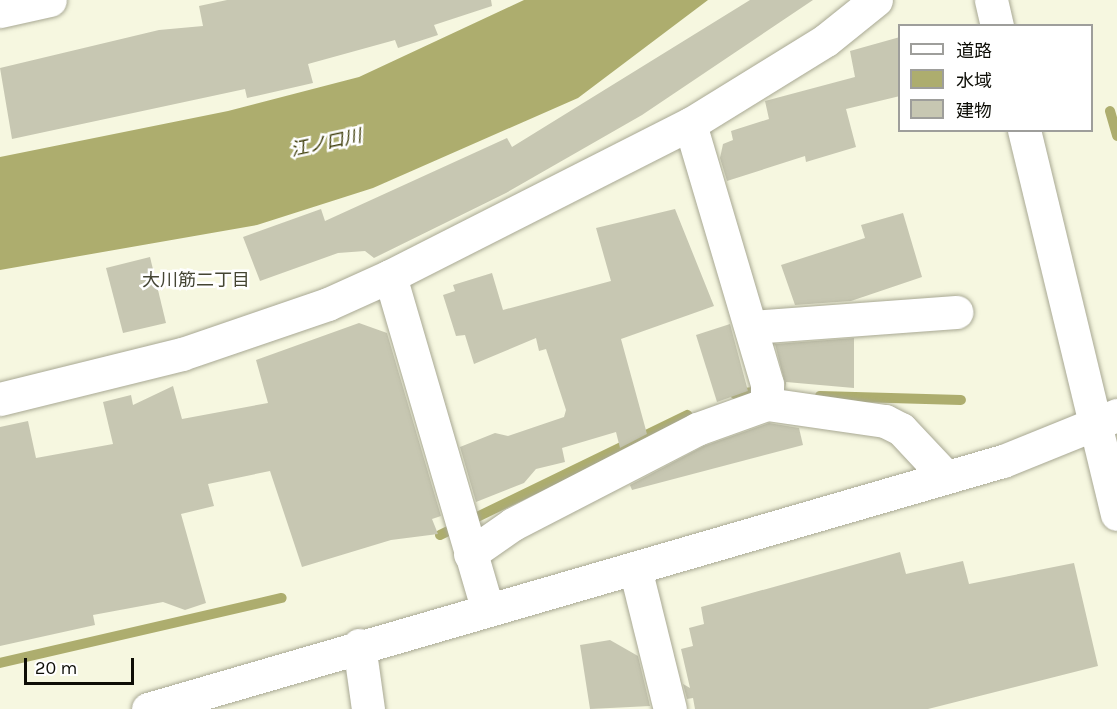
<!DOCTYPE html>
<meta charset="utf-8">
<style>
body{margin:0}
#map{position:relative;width:1117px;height:709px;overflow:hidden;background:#f6f7e0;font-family:Karla,"Noto Sans JP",sans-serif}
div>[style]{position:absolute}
.water>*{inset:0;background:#adad6e}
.stream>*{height:10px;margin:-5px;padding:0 5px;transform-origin:5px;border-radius:5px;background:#adad6e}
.building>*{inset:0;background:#c7c7b2}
.roads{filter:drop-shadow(0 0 2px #a8a893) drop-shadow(0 0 2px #a8a893)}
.minor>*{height:33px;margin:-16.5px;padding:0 16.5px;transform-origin:16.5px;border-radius:16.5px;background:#fff}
.tertiary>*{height:33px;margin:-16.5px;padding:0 16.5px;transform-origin:16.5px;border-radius:16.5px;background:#fff}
span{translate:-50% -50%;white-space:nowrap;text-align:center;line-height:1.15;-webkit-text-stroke:5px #fff;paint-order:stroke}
.water-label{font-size:18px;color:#403f0c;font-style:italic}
.neighbourhood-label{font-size:18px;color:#444533}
.legend{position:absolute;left:898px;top:24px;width:195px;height:108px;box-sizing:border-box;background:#fff;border:2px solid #9e9e9b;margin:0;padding:8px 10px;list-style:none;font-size:18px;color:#0d0d06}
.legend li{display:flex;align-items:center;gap:12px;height:30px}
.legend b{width:30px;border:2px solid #9e9e9b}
.scale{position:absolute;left:24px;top:658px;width:110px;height:27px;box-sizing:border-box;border:3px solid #0d0d06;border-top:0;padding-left:8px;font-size:18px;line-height:21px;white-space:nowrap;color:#0d0d06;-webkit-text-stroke:4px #fff;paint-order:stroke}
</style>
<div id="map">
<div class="water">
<i style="clip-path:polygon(524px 0,708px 0,578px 98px,373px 188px,257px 225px,0 270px,0 157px,228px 111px,359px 77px)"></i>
</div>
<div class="stream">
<i style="left:1110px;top:111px;width:26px;rotate:74deg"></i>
<i style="left:735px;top:394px;width:28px;rotate:-6deg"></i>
<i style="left:820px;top:396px;width:141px;rotate:1.6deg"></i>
<i style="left:440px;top:535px;width:275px;rotate:-25.9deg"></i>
<i style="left:0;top:663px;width:289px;rotate:-13deg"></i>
</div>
<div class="building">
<i style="clip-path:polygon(227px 0,491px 0,492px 6px,434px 25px,438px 35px,398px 48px,395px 40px,308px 64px,313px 83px,247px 98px,245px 89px,12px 139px,0 68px,159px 30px,203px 26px,199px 6px)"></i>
<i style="clip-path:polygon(750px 0,813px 0,642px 115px,506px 193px,374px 258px,365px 251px,338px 253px,260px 281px,243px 237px,321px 209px,325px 221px,507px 138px,512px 147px)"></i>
<i style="clip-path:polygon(900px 37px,900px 96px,846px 109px,856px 147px,806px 162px,805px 156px,727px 181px,720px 158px,723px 144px,733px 140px,731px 131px,769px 119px,765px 101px,855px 77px,850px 51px)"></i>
<i style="clip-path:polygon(675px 209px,714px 306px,621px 339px,647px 434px,620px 448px,616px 432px,562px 448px,565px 462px,536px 469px,524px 483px,476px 502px,460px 447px,495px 433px,508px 436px,564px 417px,566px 410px,546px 349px,539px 351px,536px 338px,474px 364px,465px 335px,456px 336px,443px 295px,455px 291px,453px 285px,492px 273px,503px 310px,611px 281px,596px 228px)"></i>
<i style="clip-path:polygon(903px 213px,922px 277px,851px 301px,795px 305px,781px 265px,865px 238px,861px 225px)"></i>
<i style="clip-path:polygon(150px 257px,166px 323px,123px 333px,106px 268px)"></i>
<i style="clip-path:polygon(359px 323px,387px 333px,441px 516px,432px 519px,438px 534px,391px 540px,302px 567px,270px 471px,208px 484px,214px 506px,181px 514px,206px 603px,185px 610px,163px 602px,93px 615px,95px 625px,0 646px,0 427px,28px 421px,36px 458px,113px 444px,103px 402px,131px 395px,133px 405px,173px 386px,182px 419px,268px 403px,256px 360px)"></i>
<i style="clip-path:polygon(730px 324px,748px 391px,717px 402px,696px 335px)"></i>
<i style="clip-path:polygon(854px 338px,854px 388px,786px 382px,786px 388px,775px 344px)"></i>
<i style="clip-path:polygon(769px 423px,799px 428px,803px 445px,632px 490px,630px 485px,704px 446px)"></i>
<i style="clip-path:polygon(900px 552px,906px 574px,963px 561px,969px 584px,1074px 563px,1098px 666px,928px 709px,695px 709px,693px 698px,687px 699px,683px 684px,690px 688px,681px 649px,693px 646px,689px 628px,704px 624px,701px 607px)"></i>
<i style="clip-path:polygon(610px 640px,638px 656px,650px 706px,590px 709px,580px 645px)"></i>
</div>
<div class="roads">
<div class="minor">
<i style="left:0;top:11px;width:51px;rotate:-12.4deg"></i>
<i style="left:690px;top:124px;width:271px;rotate:73.5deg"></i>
<i style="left:767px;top:384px;width:20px;rotate:90deg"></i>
<i style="left:390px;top:276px;width:346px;rotate:73.7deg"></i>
<i style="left:751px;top:327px;width:206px;rotate:-4.2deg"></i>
<i style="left:470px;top:554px;width:52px;rotate:-34.9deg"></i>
<i style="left:513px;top:524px;width:207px;rotate:-27.3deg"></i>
<i style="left:697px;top:429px;width:74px;rotate:-19.7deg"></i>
<i style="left:767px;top:404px;width:119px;rotate:8.2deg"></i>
<i style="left:885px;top:421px;width:18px;rotate:27deg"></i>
<i style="left:901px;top:429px;width:66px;rotate:46.8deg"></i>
<i style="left:635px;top:568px;width:145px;rotate:76.1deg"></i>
<i style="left:359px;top:645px;width:65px;rotate:82deg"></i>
</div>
<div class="tertiary">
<i style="left:991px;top:0;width:27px;rotate:77deg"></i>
<i style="left:1024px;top:130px;width:395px;rotate:76.4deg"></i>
<i style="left:0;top:399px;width:187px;rotate:-13.9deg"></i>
<i style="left:182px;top:354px;width:154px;rotate:-18.9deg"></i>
<i style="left:328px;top:304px;width:68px;rotate:-24.3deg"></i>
<i style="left:390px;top:276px;width:336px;rotate:-26.9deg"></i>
<i style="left:690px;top:124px;width:160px;rotate:-31.7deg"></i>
<i style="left:826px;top:40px;width:64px;rotate:-38.7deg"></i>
<i style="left:148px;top:709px;width:890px;rotate:-16.18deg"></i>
<i style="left:1003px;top:461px;width:123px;rotate:-22deg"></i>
</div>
</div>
<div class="water-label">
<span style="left:326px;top:143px;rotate:-12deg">江ノ口川</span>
</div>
<div class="neighbourhood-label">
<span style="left:196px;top:280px">大川筋二丁目</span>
</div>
<ul class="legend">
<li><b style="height:8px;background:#fff"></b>道路</li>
<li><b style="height:16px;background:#adad6e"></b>水域</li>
<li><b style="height:16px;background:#c7c7b2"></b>建物</li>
</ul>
<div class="scale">20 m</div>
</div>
